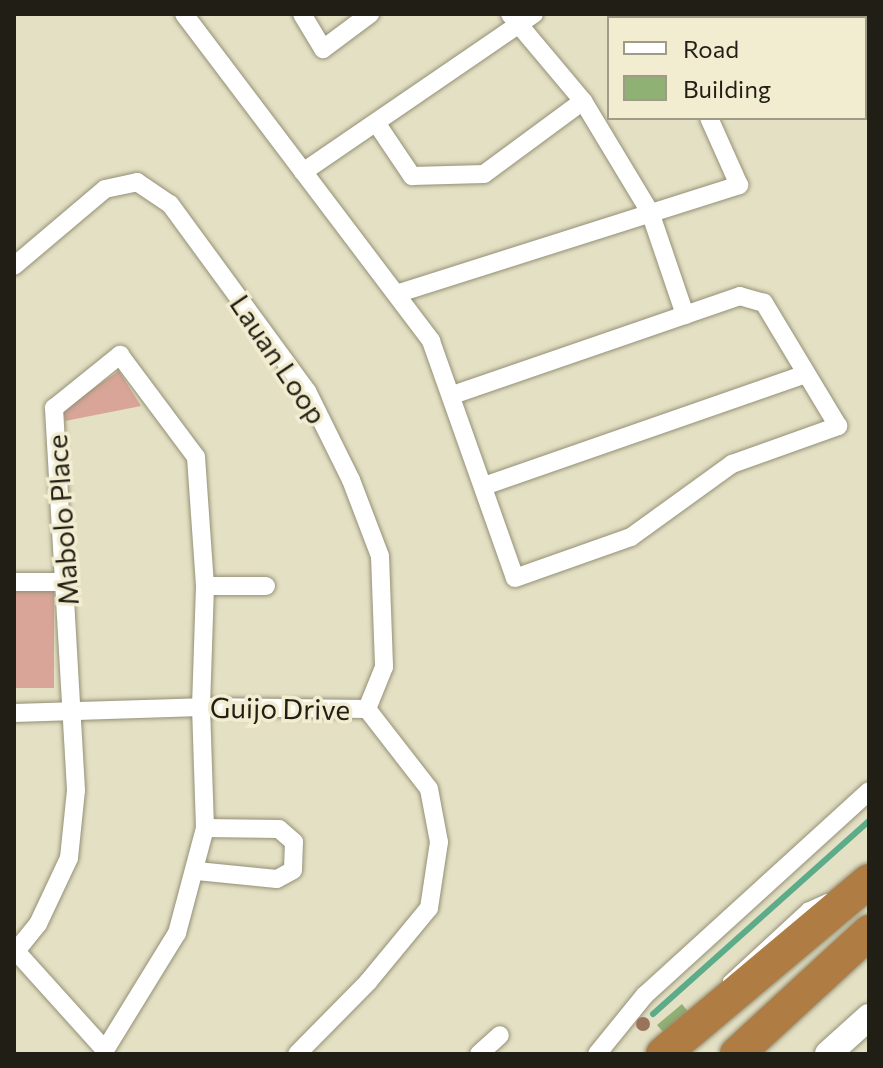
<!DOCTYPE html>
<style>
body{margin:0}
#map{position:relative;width:883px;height:1068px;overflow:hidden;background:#e4e0c4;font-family:Commissioner,sans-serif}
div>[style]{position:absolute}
.green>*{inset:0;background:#d8a598}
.stream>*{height:6px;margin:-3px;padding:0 3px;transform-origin:3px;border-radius:3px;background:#5cab89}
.building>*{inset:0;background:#8fb173}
.roads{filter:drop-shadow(0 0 2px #949076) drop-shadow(0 0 2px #949076)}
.service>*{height:9px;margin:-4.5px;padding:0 4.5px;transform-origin:4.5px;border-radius:4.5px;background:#fff}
.minor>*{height:18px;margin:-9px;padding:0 9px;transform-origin:9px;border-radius:9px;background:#fff}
.secondary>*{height:26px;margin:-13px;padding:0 13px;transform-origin:13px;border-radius:13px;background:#fff}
.motorway>*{height:34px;margin:-17px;padding:0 17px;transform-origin:17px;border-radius:17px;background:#af7c44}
.trees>*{width:14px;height:14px;margin:-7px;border-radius:50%;background:#99745d}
span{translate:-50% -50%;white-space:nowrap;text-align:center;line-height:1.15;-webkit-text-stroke:7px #f2edd1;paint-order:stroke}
.street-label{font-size:28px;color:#211f15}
.frame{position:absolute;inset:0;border:16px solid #211f15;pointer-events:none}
.legend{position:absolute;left:607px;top:16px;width:260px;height:104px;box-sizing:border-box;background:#f2edd1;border:2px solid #9e9b86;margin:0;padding:10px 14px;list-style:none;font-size:24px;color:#211f15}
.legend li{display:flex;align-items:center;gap:16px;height:40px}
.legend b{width:40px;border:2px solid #9e9b86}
</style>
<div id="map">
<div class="green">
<i style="clip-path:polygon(119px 371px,141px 406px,65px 421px,63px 409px)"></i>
<i style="clip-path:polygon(54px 585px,54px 688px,14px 688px,14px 587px)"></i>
</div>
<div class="stream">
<i style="left:653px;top:1014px;width:290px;rotate:-41.8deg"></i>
</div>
<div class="building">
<i style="clip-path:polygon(682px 1004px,689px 1013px,665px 1034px,657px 1025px)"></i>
</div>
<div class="roads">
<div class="service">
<i style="left:727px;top:980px;width:108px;rotate:-42.7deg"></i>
<i style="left:806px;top:907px;width:22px;rotate:-24deg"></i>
</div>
<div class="minor">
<i style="left:184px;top:14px;width:410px;rotate:52.9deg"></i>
<i style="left:431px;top:341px;width:251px;rotate:70.5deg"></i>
<i style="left:515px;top:578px;width:123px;rotate:-19.5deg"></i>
<i style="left:631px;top:537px;width:125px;rotate:-35.9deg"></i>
<i style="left:732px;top:464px;width:113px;rotate:-19.7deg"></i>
<i style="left:838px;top:426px;width:144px;rotate:-121deg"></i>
<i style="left:764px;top:303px;width:25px;rotate:-164deg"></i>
<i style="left:740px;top:296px;width:304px;rotate:161deg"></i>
<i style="left:302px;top:14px;width:41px;rotate:59deg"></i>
<i style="left:323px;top:49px;width:59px;rotate:-36.7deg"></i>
<i style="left:510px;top:14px;width:114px;rotate:50deg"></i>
<i style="left:583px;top:101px;width:130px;rotate:58.9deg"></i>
<i style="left:650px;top:212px;width:109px;rotate:71.2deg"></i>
<i style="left:631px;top:14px;width:5px;rotate:53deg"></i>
<i style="left:677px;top:18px;width:4px;rotate:-63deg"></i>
<i style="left:377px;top:124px;width:63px;rotate:56.1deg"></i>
<i style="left:412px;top:176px;width:72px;rotate:-1.6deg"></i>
<i style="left:484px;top:174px;width:123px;rotate:-36.4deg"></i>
<i style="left:303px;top:172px;width:280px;rotate:-34.4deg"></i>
<i style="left:14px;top:266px;width:119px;rotate:-40.2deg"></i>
<i style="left:105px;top:189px;width:33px;rotate:-12deg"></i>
<i style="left:137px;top:182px;width:40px;rotate:34deg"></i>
<i style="left:170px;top:204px;width:232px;rotate:53.8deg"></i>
<i style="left:307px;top:391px;width:99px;rotate:63.7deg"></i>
<i style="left:351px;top:480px;width:81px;rotate:69.1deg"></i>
<i style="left:380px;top:556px;width:111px;rotate:87.9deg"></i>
<i style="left:384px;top:667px;width:45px;rotate:112deg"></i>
<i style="left:399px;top:293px;width:357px;rotate:-17.6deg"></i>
<i style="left:739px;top:185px;width:73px;rotate:-114.1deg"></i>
<i style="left:120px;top:355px;width:127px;rotate:53.3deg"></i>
<i style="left:196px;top:457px;width:129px;rotate:86deg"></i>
<i style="left:205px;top:586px;width:121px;rotate:91.9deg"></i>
<i style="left:201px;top:707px;width:121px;rotate:88.1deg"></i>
<i style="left:205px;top:828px;width:109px;rotate:104.9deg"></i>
<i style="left:177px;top:933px;width:137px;rotate:121.6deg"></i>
<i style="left:105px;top:1050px;width:133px;rotate:-132deg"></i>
<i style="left:16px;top:951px;width:35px;rotate:-51deg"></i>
<i style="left:38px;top:924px;width:73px;rotate:-64.8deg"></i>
<i style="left:69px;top:858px;width:68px;rotate:-84.1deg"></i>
<i style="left:76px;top:790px;width:383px;rotate:-93.3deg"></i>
<i style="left:54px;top:408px;width:85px;rotate:-38.8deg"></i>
<i style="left:484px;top:486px;width:340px;rotate:-19.2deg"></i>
<i style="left:14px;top:582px;width:53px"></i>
<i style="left:205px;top:586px;width:61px"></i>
<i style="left:14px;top:713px;width:187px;rotate:-1.8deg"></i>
<i style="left:201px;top:707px;width:166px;rotate:0.7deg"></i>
<i style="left:367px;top:709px;width:101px;rotate:52.2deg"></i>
<i style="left:429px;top:789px;width:54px;rotate:79.3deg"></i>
<i style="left:439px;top:842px;width:67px;rotate:98.6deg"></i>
<i style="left:429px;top:908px;width:96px;rotate:129.5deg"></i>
<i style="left:368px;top:982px;width:101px;rotate:134.6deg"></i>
<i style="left:197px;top:871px;width:80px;rotate:5.7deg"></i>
<i style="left:277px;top:879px;width:18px;rotate:-29deg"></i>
<i style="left:293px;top:870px;width:28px;rotate:-88deg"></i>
<i style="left:294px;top:842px;width:20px;rotate:-139deg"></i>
<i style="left:279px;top:829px;width:74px;rotate:-179.2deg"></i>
<i style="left:479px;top:1054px;width:28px;rotate:-42deg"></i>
<i style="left:597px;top:1054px;width:76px;rotate:-50.9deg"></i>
<i style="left:645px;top:995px;width:303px;rotate:-42.3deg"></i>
</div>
<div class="secondary">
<i style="left:828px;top:1054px;width:55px;rotate:-42.1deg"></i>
</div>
<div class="motorway">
<i style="left:663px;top:1054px;width:269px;rotate:-40deg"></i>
<i style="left:737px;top:1054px;width:180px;rotate:-42.7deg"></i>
</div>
</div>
<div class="trees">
<i style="left:643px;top:1024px"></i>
</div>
<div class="street-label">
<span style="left:279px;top:359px;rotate:56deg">Lauan Loop</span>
<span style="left:62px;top:520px;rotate:-94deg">Mabolo Place</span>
<span style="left:280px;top:708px;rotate:1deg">Guijo Drive</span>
</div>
<div class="frame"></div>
<ul class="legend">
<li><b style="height:10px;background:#fff"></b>Road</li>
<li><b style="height:22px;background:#8fb173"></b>Building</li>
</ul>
</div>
